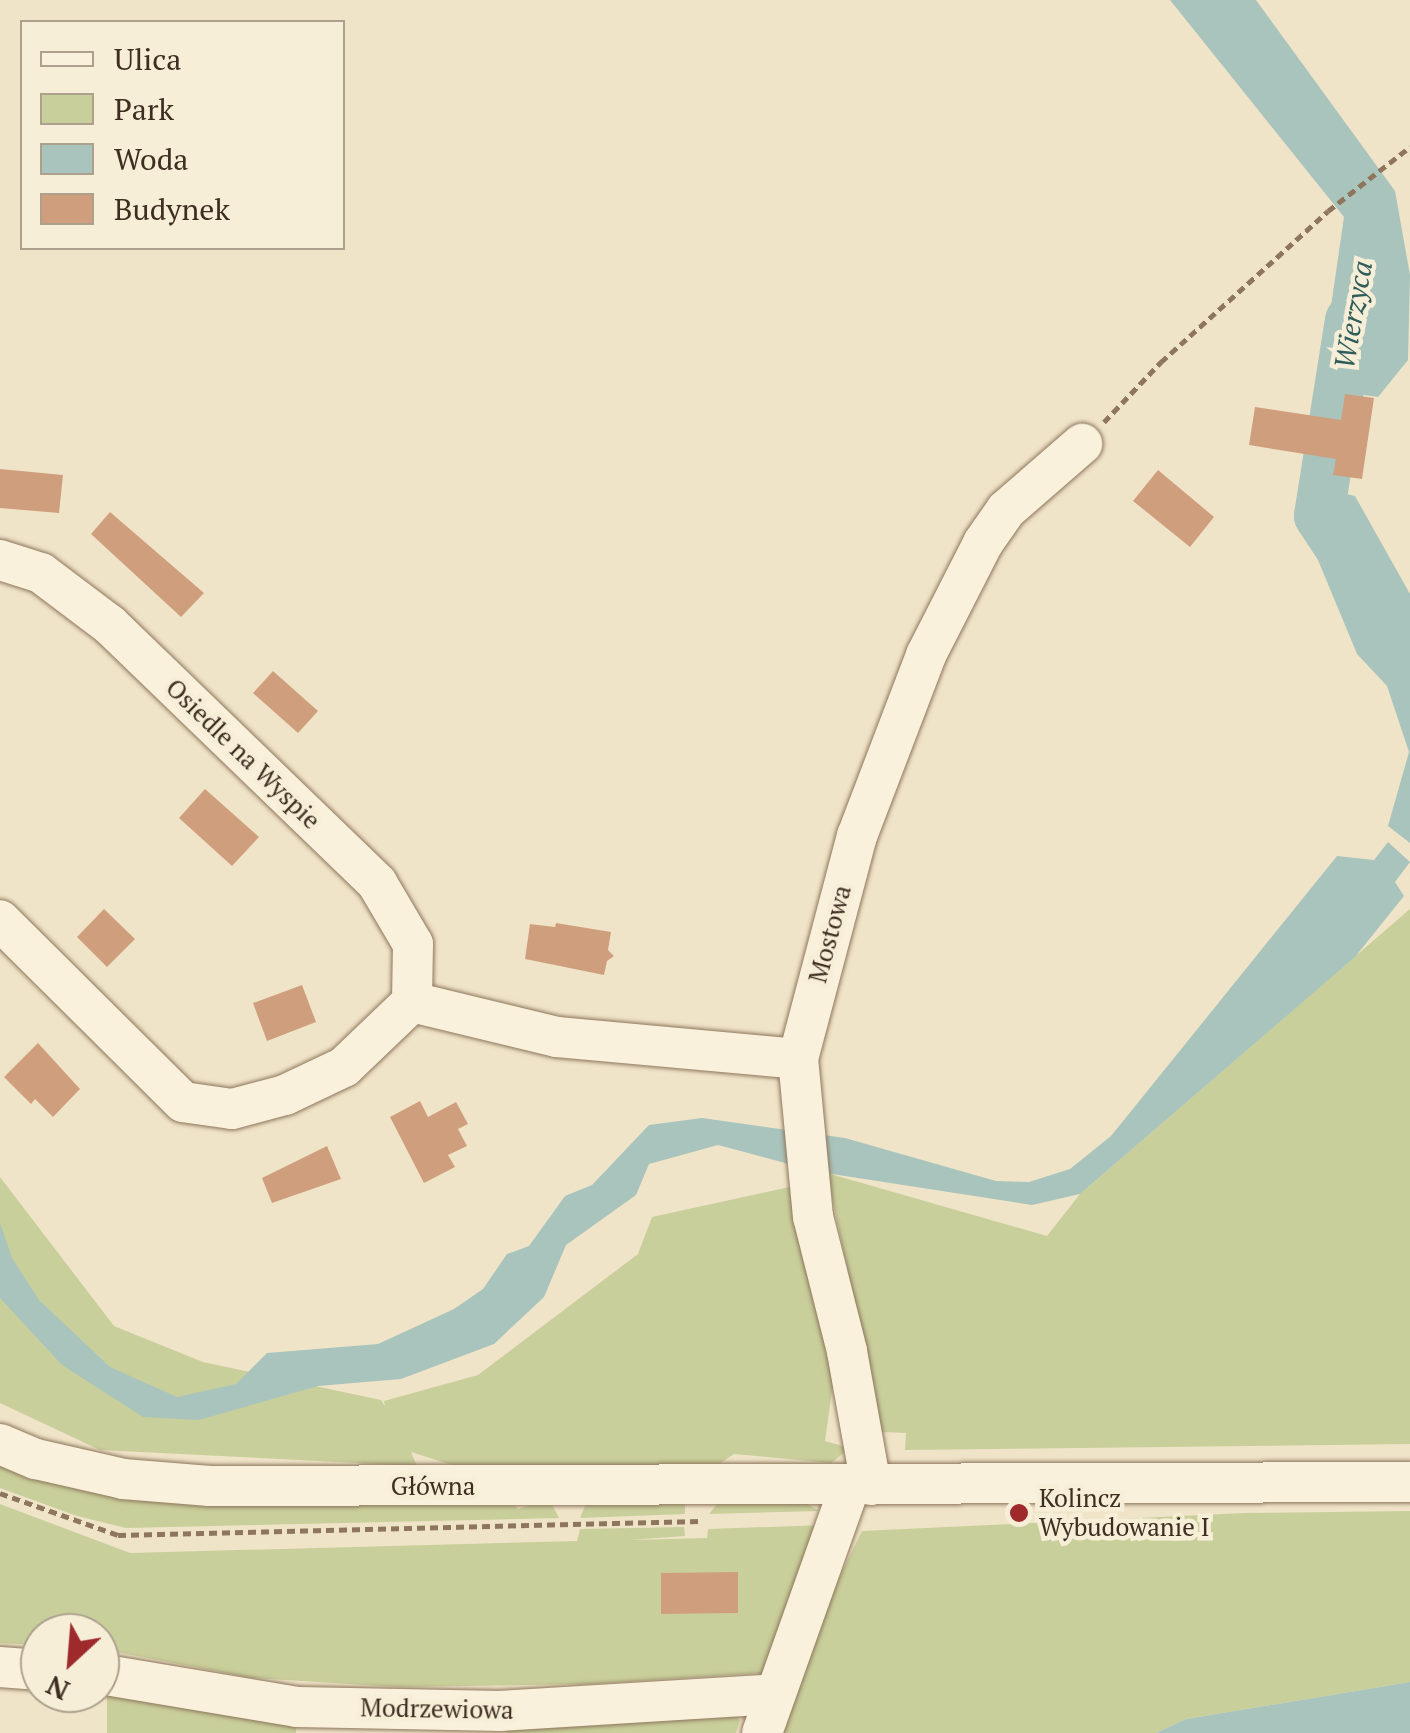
<!DOCTYPE html>
<meta charset="utf-8">
<style>
body{margin:0}
#map{position:relative;width:1410px;height:1733px;overflow:hidden;background:#f0e4c8;font-family:"PT Serif",serif}
div>[style]{position:absolute}
.green>*{inset:0;background:#c9cf9b}
.water>*{inset:0;background:#a9c4bc}
.river>*{height:50px;margin:-25px;padding:0 25px;transform-origin:25px;border-radius:25px;background:#a9c4bc}
.building>*{inset:0;background:#cf9f7d}
.path>*{height:5px;margin-top:-2.5px;transform-origin:0;background:repeating-linear-gradient(90deg,#8d765c 0 8px,transparent 0 13px)}
.roads{filter:drop-shadow(0 0 2px #8d765c) drop-shadow(0 0 2px #8d765c)}
.minor>*{height:40px;margin:-20px;padding:0 20px;transform-origin:20px;border-radius:20px;background:#faf1dc}
.dots>*{width:28px;height:28px;translate:-50% -50%;box-sizing:border-box;border:5px solid #f7eed8;border-radius:50%}
span{translate:-50% -50%;white-space:nowrap;text-align:center;line-height:1.15;-webkit-text-stroke:9px #f7eed8;paint-order:stroke}
.street-label{font-size:25px;color:#3d2e20}
.poi-label{font-size:25px;color:#3d2e20}
.left{translate:0 -50%;text-align:left}
.water-label{font-size:28px;color:#2f5d5a;font-style:italic}
.legend{position:absolute;left:20px;top:20px;width:325px;height:230px;box-sizing:border-box;background:#f7eed8;border:2px solid #ada18e;margin:0;padding:12px 18px;list-style:none;font-size:30px;color:#3d2e20}
.legend li{display:flex;align-items:center;gap:20px;height:50px}
.legend b{width:50px;border:2px solid #ada18e}
.north{position:absolute;left:20px;top:1613px;width:100px;height:100px;box-sizing:border-box;background:#f7eed8;border:2px solid #ada18e;border-radius:50%;rotate:206deg;font-size:28px;font-weight:700;line-height:40px;text-align:center;color:#3d2e20}
.north::after{content:'';display:block;margin:auto;width:35px;height:45px;background:#9e2a2b;clip-path:polygon(50% 0,100% 100%,50% 72%,0 100%)}
</style>
<div id="map">
<div class="green">
<i style="clip-path:polygon(1410px 909px,1410px 1444px,905px 1450px,906px 1433px,882px 1432px,827px 1173px,1047px 1236px,1080px 1194px)"></i>
<i style="clip-path:polygon(0 1177px,114px 1326px,203px 1362px,381px 1400px,385px 1406px,384px 1401px,478px 1375px,638px 1254px,652px 1217px,794px 1186px,835px 1370px,825px 1441px,850px 1448px,831px 1463px,734px 1454px,707px 1472px,483px 1475px,411px 1452px,417px 1466px,100px 1450px,0 1403px)"></i>
<i style="clip-path:polygon(0 1460px,510px 1500px,518px 1509px,549px 1499px,559px 1518px,126px 1528px,77px 1516px,0 1488px)"></i>
<i style="clip-path:polygon(587px 1501px,678px 1502px,685px 1505px,685px 1514px,580px 1518px)"></i>
<i style="clip-path:polygon(803px 1501px,819px 1511px,709px 1514px,718px 1503px)"></i>
<i style="clip-path:polygon(0 1504px,130px 1553px,577px 1541px,580px 1529px,684px 1527px,685px 1536px,629px 1540px,707px 1538px,708px 1529px,826px 1525px,766px 1676px,759px 1673px,590px 1684px,398px 1687px,252px 1678px,100px 1649px,100px 1633px,40px 1633px,40px 1645px,0 1643px)"></i>
<i style="clip-path:polygon(1410px 1511px,1410px 1682px,1186px 1719px,1156px 1733px,763px 1733px,862px 1531px,1245px 1513px)"></i>
<i style="clip-path:polygon(107px 1691px,296px 1722px,296px 1733px,107px 1733px)"></i>
<i style="clip-path:polygon(736px 1714px,740px 1721px,736px 1733px,506px 1733px,506px 1729px)"></i>
</div>
<div class="water">
<i style="clip-path:polygon(1170px 0,1256px 0,1395px 191px,1410px 275px,1408px 360px,1378px 397px,1345px 392px,1321px 375px,1344px 217px)"></i>
<i style="clip-path:polygon(1305px 484px,1355px 496px,1410px 594px,1410px 843px,1388px 826px,1409px 752px,1387px 686px,1357px 654px,1301px 519px)"></i>
<i style="clip-path:polygon(1388px 842px,1410px 862px,1395px 882px,1404px 896px,1355px 957px,1080px 1194px,1032px 1205px,819px 1172px,718px 1145px,649px 1164px,636px 1195px,566px 1245px,544px 1297px,494px 1344px,401px 1379px,318px 1386px,199px 1420px,143px 1417px,62px 1365px,0 1298px,0 1223px,12px 1258px,39px 1300px,110px 1367px,177px 1397px,236px 1384px,267px 1353px,378px 1344px,454px 1309px,483px 1289px,507px 1254px,529px 1246px,565px 1196px,592px 1185px,649px 1125px,702px 1118px,845px 1138px,996px 1181px,1029px 1182px,1070px 1169px,1111px 1136px,1337px 856px,1374px 860px)"></i>
<i style="clip-path:polygon(1410px 1682px,1410px 1733px,1156px 1733px,1186px 1719px)"></i>
</div>
<div class="river">
<i style="left:1350px;top:320px;width:198px;rotate:99deg"></i>
<i style="left:1319px;top:516px;width:165px;rotate:56.6deg"></i>
</div>
<div class="building">
<i style="clip-path:polygon(1345px 394px,1374px 398px,1362px 479px,1333px 475px,1336px 459px,1249px 445px,1255px 407px,1341px 420px)"></i>
<i style="clip-path:polygon(0 469px,63px 475px,59px 513px,0 508px)"></i>
<i style="clip-path:polygon(1158px 470px,1214px 517px,1190px 547px,1133px 501px)"></i>
<i style="clip-path:polygon(110px 512px,204px 593px,181px 617px,91px 534px)"></i>
<i style="clip-path:polygon(273px 671px,318px 711px,298px 733px,253px 693px)"></i>
<i style="clip-path:polygon(205px 789px,259px 837px,232px 866px,179px 818px)"></i>
<i style="clip-path:polygon(104px 909px,135px 939px,107px 967px,77px 937px)"></i>
<i style="clip-path:polygon(556px 923px,611px 932px,608px 950px,614px 956px,607px 961px,604px 975px,525px 959px,530px 924px,555px 927px)"></i>
<i style="clip-path:polygon(302px 985px,316px 1022px,267px 1041px,253px 1003px)"></i>
<i style="clip-path:polygon(38px 1043px,80px 1089px,53px 1117px,35px 1099px,31px 1104px,4px 1077px)"></i>
<i style="clip-path:polygon(420px 1101px,428px 1117px,456px 1102px,468px 1124px,458px 1129px,467px 1146px,448px 1155px,455px 1167px,424px 1183px,390px 1117px)"></i>
<i style="clip-path:polygon(327px 1146px,341px 1179px,272px 1203px,262px 1178px)"></i>
<i style="clip-path:polygon(738px 1572px,738px 1613px,661px 1614px,661px 1573px)"></i>
</div>
<div class="path">
<i style="left:1104px;top:422px;width:83px;rotate:-46.5deg"></i>
<i style="left:1161px;top:362px;width:225px;rotate:-42.1deg"></i>
<i style="left:1328px;top:211px;width:104px;rotate:-38deg"></i>
<i style="left:0;top:1493px;width:125px;rotate:19.6deg"></i>
<i style="left:118px;top:1535px;width:583px;rotate:-1.38deg"></i>
</div>
<div class="roads">
<div class="minor">
<i style="left:0;top:560px;width:43px;rotate:17.6deg"></i>
<i style="left:41px;top:573px;width:86px;rotate:37deg"></i>
<i style="left:110px;top:625px;width:371px;rotate:44deg"></i>
<i style="left:377px;top:883px;width:71px;rotate:59.5deg"></i>
<i style="left:413px;top:944px;width:58px;rotate:91deg"></i>
<i style="left:412px;top:1002px;width:94px;rotate:136.3deg"></i>
<i style="left:344px;top:1067px;width:65px;rotate:154.6deg"></i>
<i style="left:285px;top:1095px;width:55px;rotate:165.2deg"></i>
<i style="left:232px;top:1109px;width:49px;rotate:-171.9deg"></i>
<i style="left:183px;top:1102px;width:258px;rotate:-135.2deg"></i>
<i style="left:412px;top:1002px;width:149px;rotate:13.6deg"></i>
<i style="left:557px;top:1037px;width:242px;rotate:5.2deg"></i>
<i style="left:0;top:1444px;width:39px;rotate:23deg"></i>
<i style="left:36px;top:1459px;width:89px;rotate:12.9deg"></i>
<i style="left:123px;top:1479px;width:87px;rotate:4.6deg"></i>
<i style="left:210px;top:1486px;width:1200px;rotate:-0.19deg"></i>
<i style="left:871px;top:1485px;width:136px;rotate:-100.2deg"></i>
<i style="left:847px;top:1351px;width:138px;rotate:-104.2deg"></i>
<i style="left:813px;top:1217px;width:159px;rotate:-95.4deg"></i>
<i style="left:798px;top:1059px;width:231px;rotate:-75.2deg"></i>
<i style="left:857px;top:836px;width:194px;rotate:-69.1deg"></i>
<i style="left:926px;top:655px;width:126px;rotate:-63deg"></i>
<i style="left:983px;top:543px;width:40px;rotate:-55.1deg"></i>
<i style="left:1006px;top:510px;width:101px;rotate:-41deg"></i>
<i style="left:0;top:1667px;width:40px;rotate:4.3deg"></i>
<i style="left:100px;top:1674px;width:200px;rotate:9.5deg"></i>
<i style="left:297px;top:1707px;width:202px;rotate:1.1deg"></i>
<i style="left:499px;top:1711px;width:277px;rotate:-3.5deg"></i>
<i style="left:762px;top:1733px;width:262px;rotate:-70.4deg"></i>
</div>
</div>
<div class="dots">
<i style="left:1019px;top:1513px;background:#9e2a2b"></i>
</div>
<div class="street-label">
<span style="left:243px;top:754px;rotate:44deg">Osiedle na Wyspie</span>
<span style="left:830px;top:934px;rotate:-75deg">Mostowa</span>
<span style="left:433px;top:1486px">Główna</span>
<span style="left:437px;top:1709px;rotate:1deg">Modrzewiowa</span>
</div>
<div class="poi-label">
<span class="left" style="left:1039px;top:1513px">Kolincz<br>Wybudowanie I</span>
</div>
<div class="water-label">
<span style="left:1353px;top:315px;rotate:-80deg">Wierzyca</span>
</div>
<ul class="legend">
<li><b style="height:12px;background:#faf1dc"></b>Ulica</li>
<li><b style="height:28px;background:#c9cf9b"></b>Park</li>
<li><b style="height:28px;background:#a9c4bc"></b>Woda</li>
<li><b style="height:28px;background:#cf9f7d"></b>Budynek</li>
</ul>
<div class="north">N</div>
</div>
